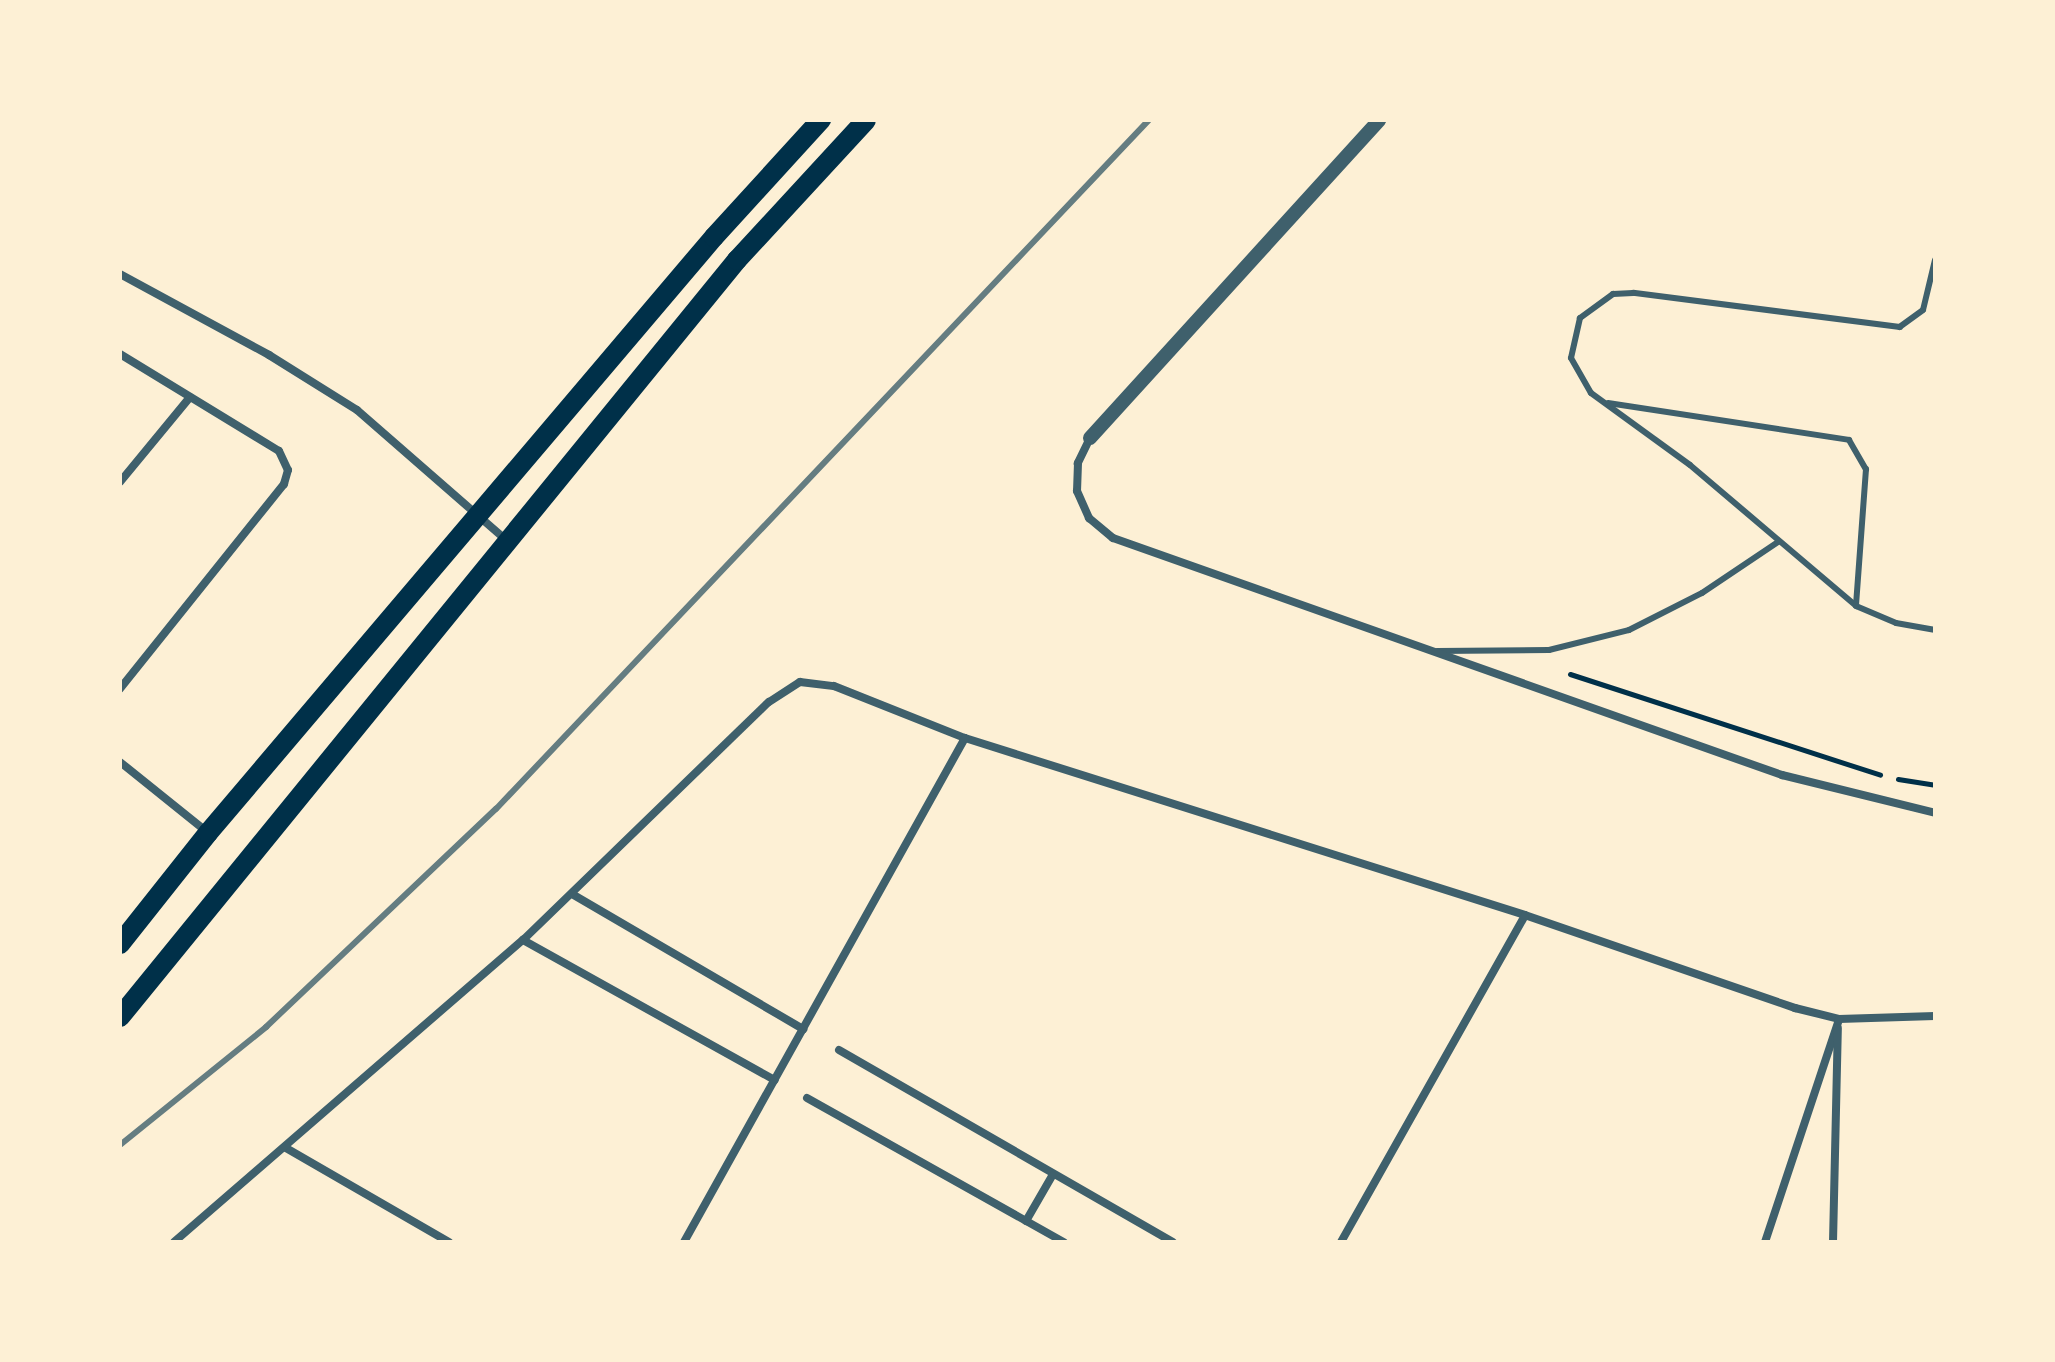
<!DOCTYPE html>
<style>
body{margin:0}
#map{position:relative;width:2055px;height:1362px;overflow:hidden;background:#fdf0d5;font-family:Ubuntu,sans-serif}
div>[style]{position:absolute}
.path>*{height:5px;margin:-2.5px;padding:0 2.5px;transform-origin:2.5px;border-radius:2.5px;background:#003049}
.service>*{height:6px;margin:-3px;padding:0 3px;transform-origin:3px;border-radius:3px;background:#3f606c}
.minor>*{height:8px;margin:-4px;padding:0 4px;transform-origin:4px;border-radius:4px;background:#3f606c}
.tertiary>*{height:14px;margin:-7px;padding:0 7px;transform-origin:7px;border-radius:7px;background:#3f606c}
.primary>*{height:20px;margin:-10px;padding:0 10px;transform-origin:10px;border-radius:10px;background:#003049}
.rail>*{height:6px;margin:-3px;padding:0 3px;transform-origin:3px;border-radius:3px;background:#657d81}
span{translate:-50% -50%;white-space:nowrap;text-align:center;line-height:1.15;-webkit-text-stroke:7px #fdf0d5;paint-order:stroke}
.frame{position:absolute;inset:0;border:122px solid #fdf0d5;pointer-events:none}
</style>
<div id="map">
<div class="path">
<i style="left:1570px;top:674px;width:326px;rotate:18deg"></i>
<i style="left:1898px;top:779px;width:37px;rotate:9deg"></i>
</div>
<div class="service">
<i style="left:1935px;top:260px;width:51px;rotate:103.5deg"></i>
<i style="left:1923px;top:310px;width:29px;rotate:144deg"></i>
<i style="left:1900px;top:327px;width:269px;rotate:-172.7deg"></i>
<i style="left:1633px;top:293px;width:20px;rotate:177deg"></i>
<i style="left:1613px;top:294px;width:41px;rotate:144deg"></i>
<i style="left:1580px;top:318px;width:41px;rotate:102.7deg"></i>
<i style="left:1571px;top:358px;width:40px;rotate:60.3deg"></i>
<i style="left:1591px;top:393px;width:122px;rotate:36deg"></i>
<i style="left:1690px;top:465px;width:218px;rotate:40.3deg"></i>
<i style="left:1856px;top:606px;width:43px;rotate:23deg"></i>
<i style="left:1896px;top:623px;width:40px;rotate:10deg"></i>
<i style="left:1608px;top:403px;width:244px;rotate:8.7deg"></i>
<i style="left:1849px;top:440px;width:34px;rotate:60deg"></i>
<i style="left:1866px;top:469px;width:137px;rotate:94.2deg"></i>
<i style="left:1437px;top:651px;width:112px;rotate:-0.5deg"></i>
<i style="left:1549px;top:650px;width:82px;rotate:-14deg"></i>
<i style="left:1629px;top:630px;width:82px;rotate:-26.9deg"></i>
<i style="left:1702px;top:593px;width:92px;rotate:-33.9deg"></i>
</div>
<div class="minor">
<i style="left:120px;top:274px;width:170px;rotate:28.5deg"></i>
<i style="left:269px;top:355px;width:104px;rotate:32deg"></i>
<i style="left:357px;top:410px;width:196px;rotate:41.1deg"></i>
<i style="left:120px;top:354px;width:186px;rotate:31.4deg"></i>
<i style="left:279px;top:451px;width:21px;rotate:65deg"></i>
<i style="left:288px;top:470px;width:15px;rotate:106deg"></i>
<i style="left:284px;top:484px;width:263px;rotate:128.7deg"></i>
<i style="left:1090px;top:438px;width:28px;rotate:116deg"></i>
<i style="left:1078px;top:463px;width:28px;rotate:92deg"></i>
<i style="left:1077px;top:491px;width:30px;rotate:66deg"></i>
<i style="left:1089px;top:518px;width:31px;rotate:40deg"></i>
<i style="left:1113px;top:538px;width:710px;rotate:19.51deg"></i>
<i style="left:1782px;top:775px;width:158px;rotate:13.9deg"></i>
<i style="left:120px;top:482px;width:110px;rotate:-50.5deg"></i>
<i style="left:120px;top:762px;width:112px;rotate:38.8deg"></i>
<i style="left:572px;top:894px;width:268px;rotate:30.3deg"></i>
<i style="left:523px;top:940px;width:288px;rotate:29.1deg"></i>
<i style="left:839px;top:1050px;width:385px;rotate:29.9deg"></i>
<i style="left:807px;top:1098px;width:295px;rotate:29.3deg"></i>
<i style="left:286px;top:1148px;width:188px;rotate:30deg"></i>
<i style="left:1026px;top:1221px;width:52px;rotate:-60deg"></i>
<i style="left:174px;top:1242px;width:462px;rotate:-40.9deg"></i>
<i style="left:523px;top:940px;width:342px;rotate:-44.1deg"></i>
<i style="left:769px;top:702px;width:37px;rotate:-33deg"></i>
<i style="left:800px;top:682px;width:34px;rotate:7deg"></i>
<i style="left:834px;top:686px;width:141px;rotate:21.7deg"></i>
<i style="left:965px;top:738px;width:587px;rotate:17.54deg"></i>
<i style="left:1525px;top:915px;width:286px;rotate:19deg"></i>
<i style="left:1795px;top:1008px;width:45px;rotate:14deg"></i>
<i style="left:1839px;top:1019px;width:96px;rotate:-1.8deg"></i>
<i style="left:684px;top:1242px;width:577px;rotate:-60.86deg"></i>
<i style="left:1341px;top:1242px;width:375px;rotate:-60.6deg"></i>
<i style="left:1765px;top:1242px;width:235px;rotate:-71.6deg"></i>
<i style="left:1833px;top:1242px;width:214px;rotate:-88.7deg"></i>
</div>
<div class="tertiary">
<i style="left:1090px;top:438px;width:430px;rotate:-47.7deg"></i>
</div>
<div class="primary">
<i style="left:120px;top:944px;width:142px;rotate:-51.6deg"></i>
<i style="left:208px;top:833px;width:782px;rotate:-49.67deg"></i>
<i style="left:714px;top:237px;width:159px;rotate:-47.6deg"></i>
<i style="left:120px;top:1017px;width:977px;rotate:-50.82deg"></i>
<i style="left:737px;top:260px;width:190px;rotate:-47.3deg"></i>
</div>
<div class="rail">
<i style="left:120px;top:1145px;width:188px;rotate:-38.9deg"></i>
<i style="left:266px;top:1027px;width:317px;rotate:-43.5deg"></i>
<i style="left:496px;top:809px;width:949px;rotate:-46.54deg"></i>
</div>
<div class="frame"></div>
</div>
